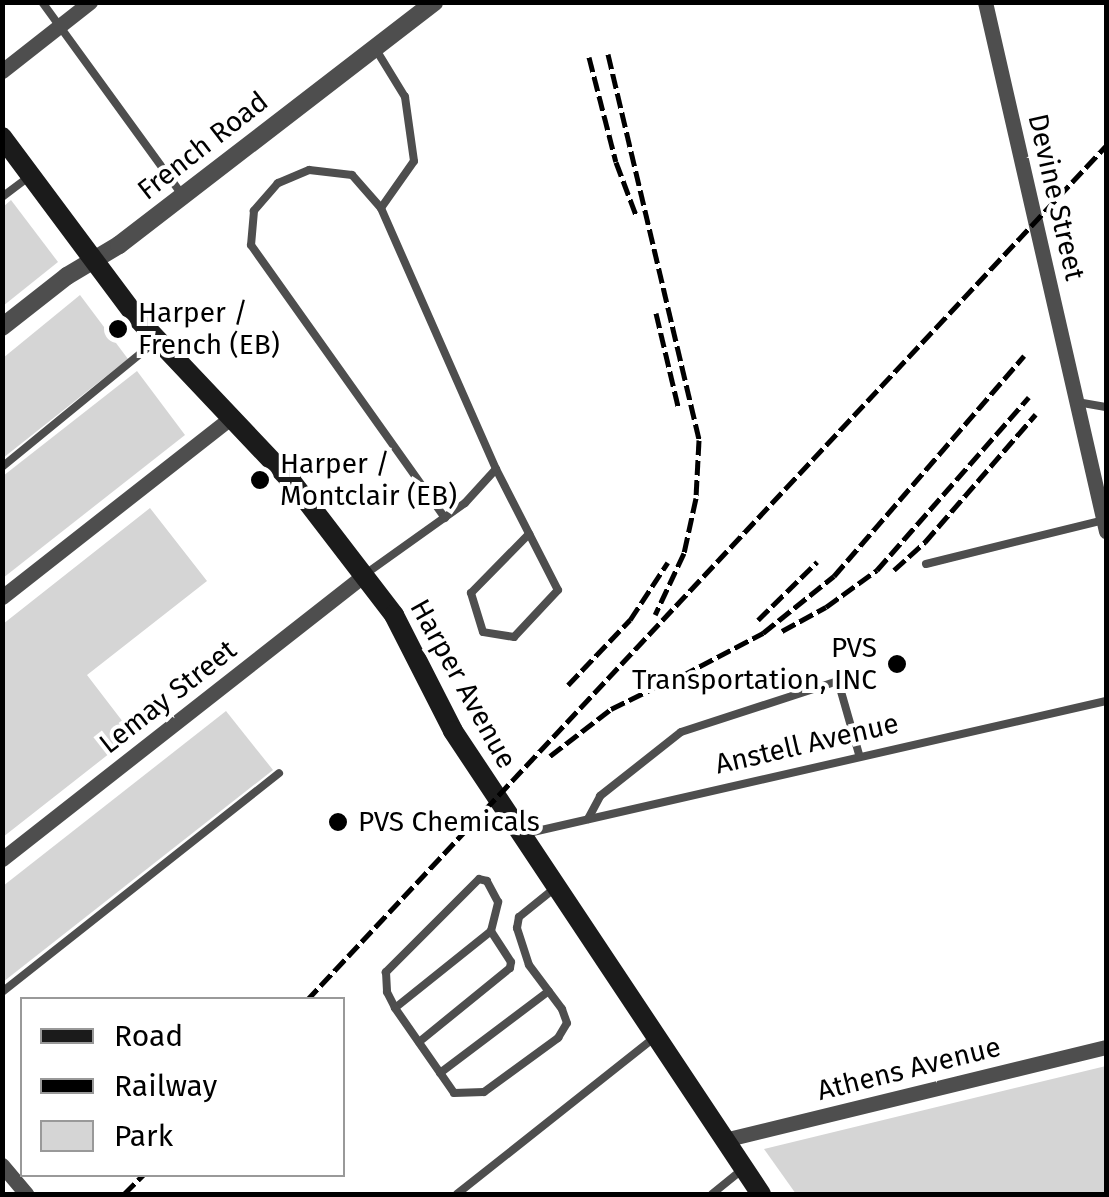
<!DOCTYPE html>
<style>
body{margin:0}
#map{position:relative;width:1109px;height:1197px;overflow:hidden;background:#fff;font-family:"Fira Sans",sans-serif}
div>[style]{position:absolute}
.green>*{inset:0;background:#d5d5d5}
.service>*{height:8px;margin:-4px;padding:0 4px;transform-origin:4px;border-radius:4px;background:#4e4e4e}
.minor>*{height:15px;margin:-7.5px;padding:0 7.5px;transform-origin:7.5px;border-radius:7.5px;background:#4e4e4e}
.tertiary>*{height:18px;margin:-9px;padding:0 9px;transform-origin:9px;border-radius:9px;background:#4e4e4e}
.secondary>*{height:20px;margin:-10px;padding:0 10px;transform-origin:10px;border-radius:10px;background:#1b1b1b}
.rail>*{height:5px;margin-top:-2.5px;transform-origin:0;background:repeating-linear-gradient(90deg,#000 0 15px,transparent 0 20px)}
.dots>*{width:28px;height:28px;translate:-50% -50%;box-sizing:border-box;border:5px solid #fff;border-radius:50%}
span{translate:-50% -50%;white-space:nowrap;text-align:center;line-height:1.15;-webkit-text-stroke:8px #fff;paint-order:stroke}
.street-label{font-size:28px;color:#000}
.poi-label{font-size:28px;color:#000}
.left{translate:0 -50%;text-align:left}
.right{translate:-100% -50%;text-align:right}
.frame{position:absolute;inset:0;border:5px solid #000;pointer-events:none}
.legend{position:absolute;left:20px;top:997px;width:325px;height:180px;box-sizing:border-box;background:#fff;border:2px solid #999;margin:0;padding:12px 18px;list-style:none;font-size:30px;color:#000}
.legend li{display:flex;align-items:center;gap:20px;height:50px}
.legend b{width:50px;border:2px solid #999}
</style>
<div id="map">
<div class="green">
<i style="clip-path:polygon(11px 200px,58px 262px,3px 306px,3px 207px)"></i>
<i style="clip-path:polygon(80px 295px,128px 359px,3px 458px,3px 358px)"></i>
<i style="clip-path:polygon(137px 371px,185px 435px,3px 578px,3px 476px)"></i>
<i style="clip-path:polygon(150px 508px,207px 581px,87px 675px,133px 735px,3px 837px,3px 624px)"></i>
<i style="clip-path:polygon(226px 711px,273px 770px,3px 982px,3px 886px)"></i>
<i style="clip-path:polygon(1106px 1066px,1106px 1194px,796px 1194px,764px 1149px)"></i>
</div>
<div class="service">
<i style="left:42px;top:2px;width:240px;rotate:54deg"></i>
<i style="left:2px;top:197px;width:31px;rotate:-37deg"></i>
<i style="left:381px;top:208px;width:44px;rotate:-131.3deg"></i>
<i style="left:352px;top:175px;width:43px;rotate:-173.4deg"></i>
<i style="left:309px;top:170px;width:34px;rotate:157deg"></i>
<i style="left:278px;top:183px;width:37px;rotate:131deg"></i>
<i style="left:254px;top:211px;width:34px;rotate:95deg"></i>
<i style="left:251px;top:245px;width:335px;rotate:54.6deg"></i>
<i style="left:1077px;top:402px;width:29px;rotate:10deg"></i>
<i style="left:2px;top:467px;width:199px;rotate:-39.3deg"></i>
<i style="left:496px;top:469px;width:136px;rotate:62.9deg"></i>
<i style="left:558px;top:590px;width:64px;rotate:133.1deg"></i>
<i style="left:514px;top:637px;width:31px;rotate:-171deg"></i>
<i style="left:483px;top:632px;width:41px;rotate:-107.1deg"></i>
<i style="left:471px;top:593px;width:83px;rotate:-45.5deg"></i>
<i style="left:926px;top:564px;width:183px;rotate:-13.9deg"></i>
<i style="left:364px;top:575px;width:124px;rotate:-35.5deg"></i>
<i style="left:465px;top:503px;width:46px;rotate:-47.6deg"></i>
<i style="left:496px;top:469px;width:285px;rotate:-113.8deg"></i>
<i style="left:381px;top:208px;width:57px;rotate:-54.9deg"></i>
<i style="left:414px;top:161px;width:65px;rotate:-98deg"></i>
<i style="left:405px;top:97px;width:57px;rotate:-121.5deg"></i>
<i style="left:588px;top:819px;width:26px;rotate:-62deg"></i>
<i style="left:600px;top:796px;width:103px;rotate:-38.3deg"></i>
<i style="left:681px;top:732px;width:165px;rotate:-18deg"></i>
<i style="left:838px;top:681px;width:76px;rotate:74deg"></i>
<i style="left:524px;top:834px;width:597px;rotate:-12.87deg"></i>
<i style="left:2px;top:992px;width:353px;rotate:-38.3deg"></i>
<i style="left:395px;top:1008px;width:123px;rotate:-38.7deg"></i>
<i style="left:491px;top:931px;width:30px;rotate:-76deg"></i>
<i style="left:498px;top:902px;width:24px;rotate:-118deg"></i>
<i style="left:487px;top:881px;width:8px;rotate:-166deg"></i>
<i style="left:479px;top:879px;width:132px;rotate:135deg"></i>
<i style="left:386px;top:972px;width:20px;rotate:87deg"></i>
<i style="left:387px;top:992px;width:18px;rotate:63deg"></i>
<i style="left:395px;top:1008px;width:103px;rotate:55.2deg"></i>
<i style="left:454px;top:1093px;width:30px;rotate:-2deg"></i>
<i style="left:484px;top:1092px;width:92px;rotate:-36.1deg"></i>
<i style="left:558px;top:1038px;width:17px;rotate:-59deg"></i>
<i style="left:567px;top:1023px;width:15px;rotate:-110deg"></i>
<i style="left:562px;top:1009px;width:55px;rotate:-126.9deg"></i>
<i style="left:529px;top:965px;width:39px;rotate:-108deg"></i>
<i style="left:517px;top:928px;width:11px;rotate:-80deg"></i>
<i style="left:519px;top:917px;width:46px;rotate:-38.9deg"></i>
<i style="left:419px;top:1042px;width:117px;rotate:-39.1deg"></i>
<i style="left:510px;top:968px;width:6px;rotate:-81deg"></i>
<i style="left:511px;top:962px;width:37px;rotate:-123deg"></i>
<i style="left:440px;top:1073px;width:136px;rotate:-37deg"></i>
<i style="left:457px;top:1194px;width:253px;rotate:-38.4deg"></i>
<i style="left:712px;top:1194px;width:40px;rotate:-39deg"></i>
</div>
<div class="minor">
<i style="left:985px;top:2px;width:543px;rotate:77.12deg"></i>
<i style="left:2px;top:71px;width:112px;rotate:-38.1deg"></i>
<i style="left:2px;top:597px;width:290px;rotate:-38.1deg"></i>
<i style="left:2px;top:859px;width:460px;rotate:-38.1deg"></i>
<i style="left:724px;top:1140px;width:393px;rotate:-13.7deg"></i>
<i style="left:2px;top:1165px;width:38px;rotate:50deg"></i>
</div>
<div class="tertiary">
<i style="left:2px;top:327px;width:83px;rotate:-38.1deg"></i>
<i style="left:67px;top:276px;width:61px;rotate:-30.8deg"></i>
<i style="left:119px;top:245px;width:398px;rotate:-37.6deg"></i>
</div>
<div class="secondary">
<i style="left:2px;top:137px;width:224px;rotate:53.3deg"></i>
<i style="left:136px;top:317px;width:227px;rotate:46.6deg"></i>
<i style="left:292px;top:482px;width:168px;rotate:52.5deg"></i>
<i style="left:394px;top:615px;width:130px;rotate:63deg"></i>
<i style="left:453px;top:731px;width:556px;rotate:56.37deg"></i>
</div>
<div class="rail">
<i style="left:608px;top:54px;width:397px;rotate:76.7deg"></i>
<i style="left:699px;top:440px;width:58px;rotate:93deg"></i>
<i style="left:696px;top:498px;width:56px;rotate:102.3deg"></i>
<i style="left:684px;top:553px;width:68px;rotate:115.1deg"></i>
<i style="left:589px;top:57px;width:108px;rotate:75.6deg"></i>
<i style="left:616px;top:162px;width:57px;rotate:69.3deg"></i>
<i style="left:656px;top:313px;width:96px;rotate:76.7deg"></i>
<i style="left:894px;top:570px;width:42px;rotate:-42.1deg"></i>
<i style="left:925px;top:542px;width:169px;rotate:-49.1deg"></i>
<i style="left:758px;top:620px;width:83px;rotate:-44.5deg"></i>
<i style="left:782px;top:631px;width:50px;rotate:-28.6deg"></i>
<i style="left:826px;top:607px;width:63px;rotate:-36deg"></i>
<i style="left:877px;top:570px;width:230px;rotate:-48.7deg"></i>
<i style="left:568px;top:685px;width:90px;rotate:-46.4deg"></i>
<i style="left:630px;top:620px;width:69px;rotate:-56.8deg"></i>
<i style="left:664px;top:685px;width:112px;rotate:-27.7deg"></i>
<i style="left:763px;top:633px;width:91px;rotate:-38.8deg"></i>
<i style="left:834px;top:576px;width:291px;rotate:-49.2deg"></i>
<i style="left:550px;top:756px;width:77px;rotate:-37.6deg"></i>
<i style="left:611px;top:709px;width:68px;rotate:-26.2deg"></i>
<i style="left:307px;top:1000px;width:1169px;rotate:-46.91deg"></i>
<i style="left:124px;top:1194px;width:28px;rotate:-45deg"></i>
</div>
<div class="dots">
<i style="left:118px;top:329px;background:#000"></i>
<i style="left:260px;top:480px;background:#000"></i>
<i style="left:897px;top:664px;background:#000"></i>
<i style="left:338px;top:822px;background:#000"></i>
</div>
<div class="street-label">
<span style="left:203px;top:146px;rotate:-38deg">French Road</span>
<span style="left:1056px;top:197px;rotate:77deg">Devine Street</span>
<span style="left:463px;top:684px;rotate:61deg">Harper Avenue</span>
<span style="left:168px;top:697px;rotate:-38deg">Lemay Street</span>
<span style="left:807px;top:744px;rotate:-13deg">Anstell Avenue</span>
<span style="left:909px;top:1069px;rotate:-14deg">Athens Avenue</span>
</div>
<div class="poi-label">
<span class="left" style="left:138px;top:329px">Harper /<br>French (EB)</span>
<span class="left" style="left:280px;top:480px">Harper /<br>Montclair (EB)</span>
<span class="right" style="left:877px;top:664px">PVS<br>Transportation, INC</span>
<span class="left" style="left:358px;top:822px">PVS Chemicals</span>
</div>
<div class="frame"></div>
<ul class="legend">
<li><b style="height:12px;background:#1b1b1b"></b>Road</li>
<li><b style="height:12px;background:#000"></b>Railway</li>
<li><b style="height:28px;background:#d5d5d5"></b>Park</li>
</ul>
</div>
